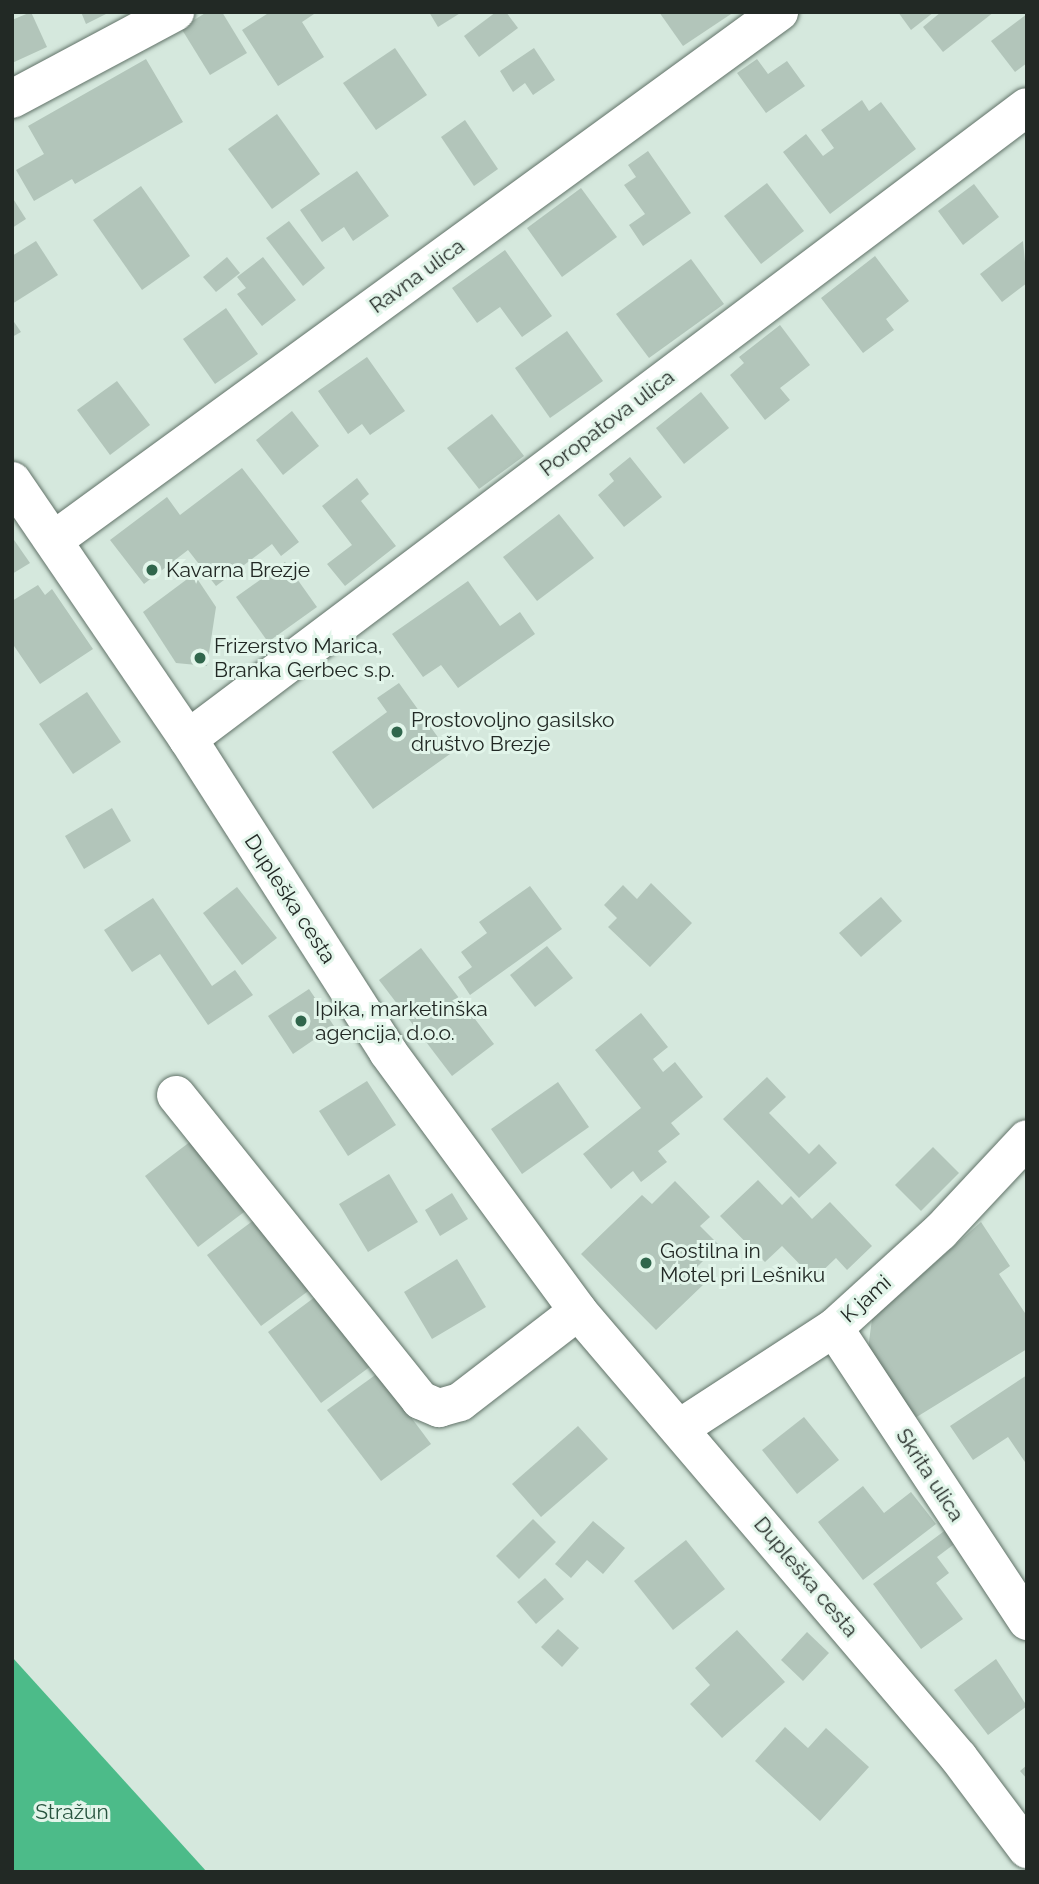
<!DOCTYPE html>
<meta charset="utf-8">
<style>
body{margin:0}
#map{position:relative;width:1039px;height:1884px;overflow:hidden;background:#d5e8dd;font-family:Raleway,sans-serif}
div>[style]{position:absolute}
.forest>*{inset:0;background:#4cbb89}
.building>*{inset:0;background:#b2c5ba}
.roads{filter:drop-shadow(0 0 2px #617268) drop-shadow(0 0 2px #617268)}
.minor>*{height:38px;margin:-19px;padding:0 19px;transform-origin:19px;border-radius:19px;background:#fff}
.dots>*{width:19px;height:19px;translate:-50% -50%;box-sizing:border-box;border:4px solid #e2f5ea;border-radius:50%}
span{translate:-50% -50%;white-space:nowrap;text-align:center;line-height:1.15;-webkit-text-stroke:6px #e2f5ea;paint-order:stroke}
.street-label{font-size:21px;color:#222925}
.poi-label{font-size:21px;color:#222925}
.left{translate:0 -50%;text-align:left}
.park-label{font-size:21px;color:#27543f}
.frame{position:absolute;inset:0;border:14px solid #222925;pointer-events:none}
</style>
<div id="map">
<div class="forest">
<i style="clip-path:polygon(12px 1657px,207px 1872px,12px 1872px)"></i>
</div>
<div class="building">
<i style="clip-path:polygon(31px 12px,47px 47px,12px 63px,12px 20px)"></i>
<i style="clip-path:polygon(81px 12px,110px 12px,86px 24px)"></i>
<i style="clip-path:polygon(207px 12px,222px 12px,247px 53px,210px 75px,181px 28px)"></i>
<i style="clip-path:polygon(270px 12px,317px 12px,302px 22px,324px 57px,278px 86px,242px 30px)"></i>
<i style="clip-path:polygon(429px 12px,462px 12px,438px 27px)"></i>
<i style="clip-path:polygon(496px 12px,506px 12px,518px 28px,479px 57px,464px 36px)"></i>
<i style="clip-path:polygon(659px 12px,729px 12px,731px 14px,683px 46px)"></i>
<i style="clip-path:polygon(898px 12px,934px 12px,911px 30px)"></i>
<i style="clip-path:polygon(941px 12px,994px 12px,943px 52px,923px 27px)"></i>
<i style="clip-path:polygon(1027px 14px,1027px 63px,1015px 72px,991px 41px)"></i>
<i style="clip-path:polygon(395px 48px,427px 95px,376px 130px,343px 83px)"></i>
<i style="clip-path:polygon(534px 48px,555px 80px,533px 95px,525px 83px,513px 92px,500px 71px)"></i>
<i style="clip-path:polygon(146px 59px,183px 122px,75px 184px,72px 179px,34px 201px,16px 170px,44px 154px,28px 126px)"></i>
<i style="clip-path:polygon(757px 59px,768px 74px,787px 61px,805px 86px,766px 113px,737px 73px)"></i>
<i style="clip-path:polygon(862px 100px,869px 111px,881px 102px,916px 149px,830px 214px,783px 152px,806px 134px,823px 156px,834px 148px,821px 130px)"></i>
<i style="clip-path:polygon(277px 114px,320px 174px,272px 209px,228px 149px)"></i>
<i style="clip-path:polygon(465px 120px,498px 169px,474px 186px,441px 137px)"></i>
<i style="clip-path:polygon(648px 151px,691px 213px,643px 246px,629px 225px,645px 214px,624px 185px,636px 177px,628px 165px)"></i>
<i style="clip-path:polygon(357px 171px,389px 216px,353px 241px,344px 227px,322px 242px,300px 210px)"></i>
<i style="clip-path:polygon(767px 183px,804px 231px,761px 264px,724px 216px)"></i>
<i style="clip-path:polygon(974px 184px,999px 217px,963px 245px,938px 211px)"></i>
<i style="clip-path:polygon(141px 186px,190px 256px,142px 290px,93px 220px)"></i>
<i style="clip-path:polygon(581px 188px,617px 237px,562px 277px,527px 228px)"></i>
<i style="clip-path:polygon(12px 197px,26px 219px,12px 228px)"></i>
<i style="clip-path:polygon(289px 221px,325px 268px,303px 286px,266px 238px)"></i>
<i style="clip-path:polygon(36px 241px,58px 275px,12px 304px,12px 256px)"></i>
<i style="clip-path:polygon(1023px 241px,1027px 283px,1002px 302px,980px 274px)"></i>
<i style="clip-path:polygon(505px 250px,552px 316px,522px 337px,500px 307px,477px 323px,452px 288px)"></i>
<i style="clip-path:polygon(875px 256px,909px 301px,886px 319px,894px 330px,863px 353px,821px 298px)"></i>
<i style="clip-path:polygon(227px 257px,240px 273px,216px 292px,203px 277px)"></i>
<i style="clip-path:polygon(263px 257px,296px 300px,262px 326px,237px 294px,246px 288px,237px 277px)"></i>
<i style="clip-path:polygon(691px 259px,724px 304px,649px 358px,616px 314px)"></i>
<i style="clip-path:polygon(226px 308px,258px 354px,215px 384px,183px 339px)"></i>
<i style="clip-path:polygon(12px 319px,21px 332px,12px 337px)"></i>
<i style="clip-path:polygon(780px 325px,810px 365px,780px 388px,790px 400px,765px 420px,730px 375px,744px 363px,739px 357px)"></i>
<i style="clip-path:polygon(567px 331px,603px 381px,550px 418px,515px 368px)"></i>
<i style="clip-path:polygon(367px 357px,405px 411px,370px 435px,362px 424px,348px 434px,318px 391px)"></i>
<i style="clip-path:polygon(117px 381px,150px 425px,110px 455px,77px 410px)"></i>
<i style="clip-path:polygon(701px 392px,729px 428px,684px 464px,656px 428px)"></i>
<i style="clip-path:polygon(292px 411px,319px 446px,283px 475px,256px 440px)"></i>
<i style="clip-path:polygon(492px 414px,524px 456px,479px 489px,447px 448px)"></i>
<i style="clip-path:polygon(630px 457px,662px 497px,624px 527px,598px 495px,614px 481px,609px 474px)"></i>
<i style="clip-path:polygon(242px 468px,299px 542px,281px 556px,272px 544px,216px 586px,188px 550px,144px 584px,110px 540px,167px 497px,180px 515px)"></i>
<i style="clip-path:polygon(357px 478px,369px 494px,361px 501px,396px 546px,345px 586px,327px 564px,352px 545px,322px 506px)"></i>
<i style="clip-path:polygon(559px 514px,594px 558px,537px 601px,503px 557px)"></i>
<i style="clip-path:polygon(12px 537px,30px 563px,12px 574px)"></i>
<i style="clip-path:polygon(285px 562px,317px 607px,268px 642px,236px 597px)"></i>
<i style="clip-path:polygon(194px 574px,216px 607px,207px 666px,176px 663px,143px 612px)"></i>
<i style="clip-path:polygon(468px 581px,500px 626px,520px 612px,535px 634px,458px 688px,441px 665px,423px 677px,392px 634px)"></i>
<i style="clip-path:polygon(38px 585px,45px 595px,52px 589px,93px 649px,40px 684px,12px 643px,12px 601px)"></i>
<i style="clip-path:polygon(399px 683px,450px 754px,373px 809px,332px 752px,387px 712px,377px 698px)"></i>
<i style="clip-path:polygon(87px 692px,121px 742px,73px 774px,39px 724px)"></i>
<i style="clip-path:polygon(112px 808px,131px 841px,84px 869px,65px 836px)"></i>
<i style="clip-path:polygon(651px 883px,692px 923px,650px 967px,608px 927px,617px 918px,604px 905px,623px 885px,637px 899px)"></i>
<i style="clip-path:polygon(530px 886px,562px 929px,470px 995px,458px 977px,472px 967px,461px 952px,487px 933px,479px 922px)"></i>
<i style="clip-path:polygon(237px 887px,277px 938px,242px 965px,203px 913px)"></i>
<i style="clip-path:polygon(881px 897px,902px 921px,861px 957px,839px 933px)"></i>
<i style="clip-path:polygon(153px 898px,212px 986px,235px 970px,253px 995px,208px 1025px,160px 954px,132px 972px,104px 930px)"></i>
<i style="clip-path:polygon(547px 946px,573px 978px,535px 1007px,510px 975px)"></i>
<i style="clip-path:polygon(421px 948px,494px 1044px,452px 1076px,379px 980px)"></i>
<i style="clip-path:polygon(309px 989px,334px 1026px,293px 1054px,268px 1016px)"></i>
<i style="clip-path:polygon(641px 1013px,668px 1047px,653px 1059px,663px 1072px,675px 1062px,703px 1097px,671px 1123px,680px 1134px,658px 1151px,667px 1162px,641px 1182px,633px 1171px,611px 1189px,583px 1154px,641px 1108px,595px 1050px)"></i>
<i style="clip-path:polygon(767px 1077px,786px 1097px,769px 1113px,809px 1154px,819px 1144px,837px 1163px,799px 1198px,723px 1119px)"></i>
<i style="clip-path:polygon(367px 1081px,396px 1125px,348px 1156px,319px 1111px)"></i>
<i style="clip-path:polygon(558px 1082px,589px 1127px,522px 1174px,491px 1129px)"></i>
<i style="clip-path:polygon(195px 1138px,248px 1209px,198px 1247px,145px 1176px)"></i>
<i style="clip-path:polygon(933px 1147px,959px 1173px,921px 1211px,895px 1185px)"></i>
<i style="clip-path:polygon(389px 1174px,418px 1222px,368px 1252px,339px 1204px)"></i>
<i style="clip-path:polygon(758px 1180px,782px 1205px,791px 1196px,812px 1219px,830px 1202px,872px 1246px,847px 1270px,836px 1258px,814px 1279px,782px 1246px,765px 1262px,720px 1216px)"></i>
<i style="clip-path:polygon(675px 1181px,710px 1217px,700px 1226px,719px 1245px,692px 1272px,704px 1284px,656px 1330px,581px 1254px,642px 1195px,652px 1204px)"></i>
<i style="clip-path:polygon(452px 1193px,468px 1219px,440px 1236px,425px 1210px)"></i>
<i style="clip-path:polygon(258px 1217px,311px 1289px,261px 1326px,207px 1255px)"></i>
<i style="clip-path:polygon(981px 1222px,1010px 1266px,999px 1274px,1027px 1316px,1027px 1349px,915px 1418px,868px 1349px,872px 1319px)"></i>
<i style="clip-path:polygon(457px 1259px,486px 1307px,432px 1339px,404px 1292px)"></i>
<i style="clip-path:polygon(319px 1294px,371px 1366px,321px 1403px,268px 1332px)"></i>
<i style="clip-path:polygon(378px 1373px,431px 1444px,381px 1481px,327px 1410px)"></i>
<i style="clip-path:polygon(1027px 1375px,1027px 1465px,1008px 1437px,973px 1460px,950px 1426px)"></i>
<i style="clip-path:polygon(804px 1417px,839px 1460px,797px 1494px,762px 1450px)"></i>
<i style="clip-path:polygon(578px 1426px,608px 1459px,541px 1517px,512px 1484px)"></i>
<i style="clip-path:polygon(863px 1486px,884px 1513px,911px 1492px,936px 1524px,863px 1580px,818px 1522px)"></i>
<i style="clip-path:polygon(533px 1519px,556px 1542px,519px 1579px,496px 1556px)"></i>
<i style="clip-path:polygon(593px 1521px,625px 1548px,603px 1574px,587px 1560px,571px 1578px,555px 1564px)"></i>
<i style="clip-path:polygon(947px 1529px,957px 1542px,937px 1557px,949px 1573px,936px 1583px,963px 1619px,921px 1649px,873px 1584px)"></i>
<i style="clip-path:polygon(686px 1540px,725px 1589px,673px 1630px,634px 1581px)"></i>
<i style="clip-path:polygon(545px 1578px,564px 1599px,536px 1624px,517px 1602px)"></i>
<i style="clip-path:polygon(558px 1629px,579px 1648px,562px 1667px,541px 1647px)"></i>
<i style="clip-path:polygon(737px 1630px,785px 1682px,722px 1738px,690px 1704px,710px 1685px,695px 1668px)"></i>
<i style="clip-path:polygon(807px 1632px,829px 1653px,803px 1681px,781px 1660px)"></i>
<i style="clip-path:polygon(996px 1659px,1027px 1706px,988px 1735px,954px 1690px)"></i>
<i style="clip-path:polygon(785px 1727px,808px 1748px,826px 1728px,869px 1767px,820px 1821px,755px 1761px)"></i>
<i style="clip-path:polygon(1027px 1765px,1027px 1779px,1020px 1771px)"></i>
</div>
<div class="roads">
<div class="minor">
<i style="left:12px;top:99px;width:185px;rotate:-28.1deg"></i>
<i style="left:12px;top:481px;width:312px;rotate:55.7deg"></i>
<i style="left:188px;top:739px;width:371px;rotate:57.4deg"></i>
<i style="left:388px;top:1052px;width:321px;rotate:53.7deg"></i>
<i style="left:578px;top:1311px;width:587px;rotate:49.56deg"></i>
<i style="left:959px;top:1758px;width:114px;rotate:53.2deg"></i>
<i style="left:54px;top:540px;width:897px;rotate:-36.06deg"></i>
<i style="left:188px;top:739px;width:1050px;rotate:-36.99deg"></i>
<i style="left:176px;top:1095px;width:391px;rotate:51.3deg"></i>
<i style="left:420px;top:1400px;width:21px;rotate:23deg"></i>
<i style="left:439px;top:1408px;width:22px;rotate:-16deg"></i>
<i style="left:460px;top:1402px;width:149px;rotate:-37.6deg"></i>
<i style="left:834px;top:1328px;width:351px;rotate:56.6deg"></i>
<i style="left:680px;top:1428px;width:184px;rotate:-33deg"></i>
<i style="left:834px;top:1328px;width:143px;rotate:-42.2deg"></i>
<i style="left:940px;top:1232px;width:127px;rotate:-46.9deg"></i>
</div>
</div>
<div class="dots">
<i style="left:152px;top:570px;background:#30664c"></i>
<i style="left:200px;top:658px;background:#30664c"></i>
<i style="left:397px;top:732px;background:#30664c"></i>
<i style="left:301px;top:1021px;background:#30664c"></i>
<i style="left:646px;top:1263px;background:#30664c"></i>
</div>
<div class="street-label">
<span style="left:417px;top:276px;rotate:-36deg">Ravna ulica</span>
<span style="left:607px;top:423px;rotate:-37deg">Poropatova ulica</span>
<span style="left:290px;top:899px;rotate:57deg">Dupleška cesta</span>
<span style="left:866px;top:1299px;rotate:-42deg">K jami</span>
<span style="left:930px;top:1475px;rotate:57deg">Skrita ulica</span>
<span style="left:806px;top:1577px;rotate:50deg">Dupleška cesta</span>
</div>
<div class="poi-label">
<span class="left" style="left:166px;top:570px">Kavarna Brezje</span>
<span class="left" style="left:214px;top:658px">Frizerstvo Marica,<br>Branka Gerbec s.p.</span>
<span class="left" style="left:411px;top:732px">Prostovoljno gasilsko<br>društvo Brezje</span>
<span class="left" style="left:315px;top:1021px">Ipika, marketinška<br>agencija, d.o.o.</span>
<span class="left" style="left:660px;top:1263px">Gostilna in<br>Motel pri Lešniku</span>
</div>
<div class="park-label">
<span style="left:72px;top:1812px">Stražun</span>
</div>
<div class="frame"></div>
</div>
